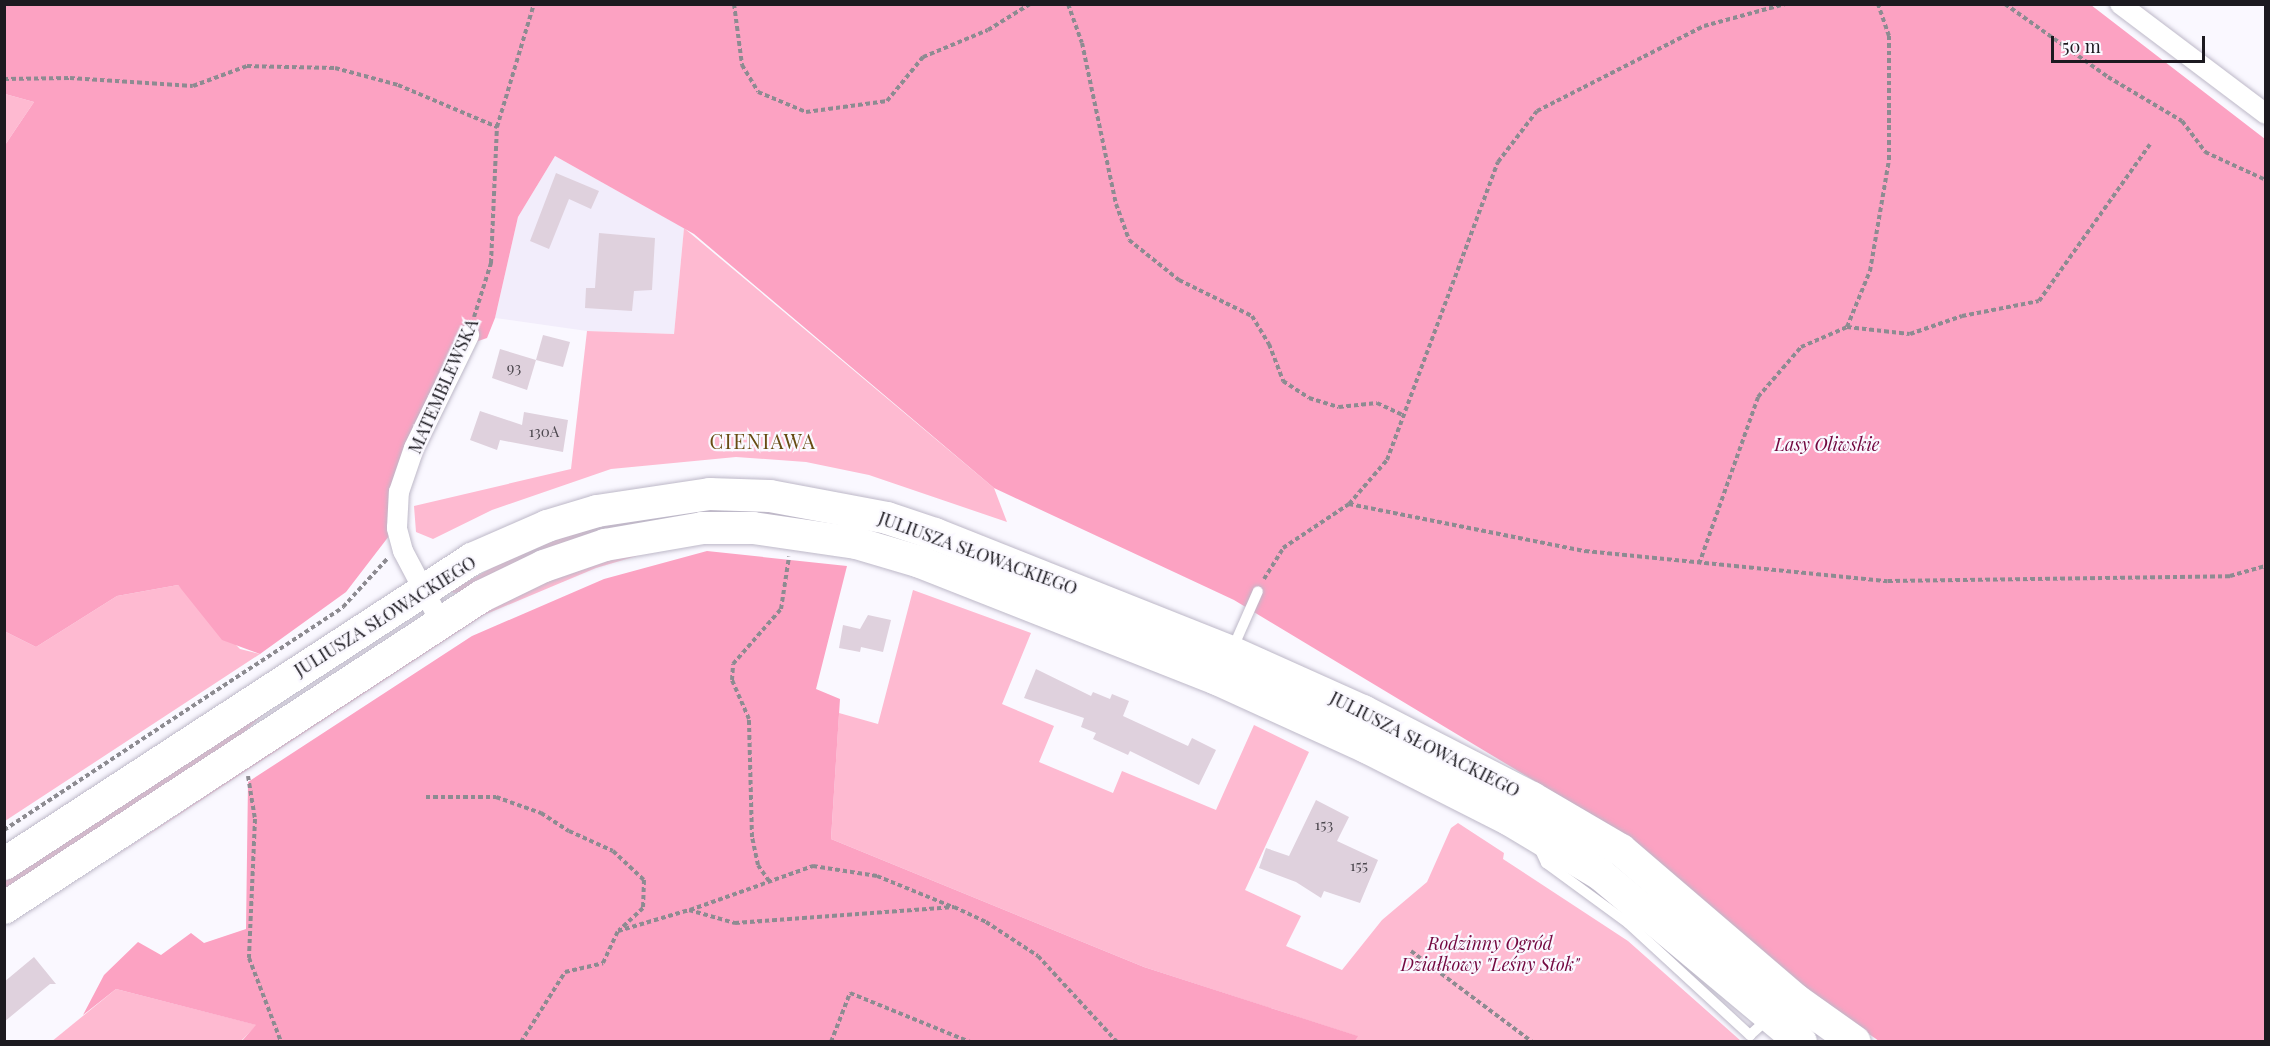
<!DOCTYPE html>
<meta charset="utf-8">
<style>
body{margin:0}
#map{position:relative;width:2270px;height:1046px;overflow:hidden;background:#faf8ff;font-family:"Playfair Display",serif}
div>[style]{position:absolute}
.built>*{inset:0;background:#f2edfb}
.green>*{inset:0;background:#febad1}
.forest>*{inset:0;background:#fca2c2}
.building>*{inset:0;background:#dfd1dd}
.path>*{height:4px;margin-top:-2px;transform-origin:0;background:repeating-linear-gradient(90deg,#8d8b91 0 4.5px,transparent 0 7.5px)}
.roads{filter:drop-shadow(0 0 2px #bdb8c8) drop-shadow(0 0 2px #bdb8c8)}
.service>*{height:10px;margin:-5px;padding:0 5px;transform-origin:5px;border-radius:5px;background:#fff}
.minor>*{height:20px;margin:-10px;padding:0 10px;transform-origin:10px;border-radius:10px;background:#fff}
.primary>*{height:32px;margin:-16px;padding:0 16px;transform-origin:16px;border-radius:16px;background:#fff}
span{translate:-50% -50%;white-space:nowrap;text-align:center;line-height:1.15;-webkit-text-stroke:4.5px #faf8ff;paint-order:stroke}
.number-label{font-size:15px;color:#4d484f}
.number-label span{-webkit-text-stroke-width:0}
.street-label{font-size:18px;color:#1c1a20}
.park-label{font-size:18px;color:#730840;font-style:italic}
.neighbourhood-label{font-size:20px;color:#674b12;letter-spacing:1.5px}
.frame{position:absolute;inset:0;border:6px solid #1c1a20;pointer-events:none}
.scale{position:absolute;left:2051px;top:36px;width:154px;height:27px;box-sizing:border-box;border:3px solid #1c1a20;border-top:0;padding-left:8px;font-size:18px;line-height:21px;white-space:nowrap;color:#1c1a20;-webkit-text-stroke:4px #faf8ff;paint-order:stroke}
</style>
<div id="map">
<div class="built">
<i style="clip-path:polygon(555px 156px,684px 228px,674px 334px,587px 331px,495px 318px,518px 217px)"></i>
</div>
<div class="green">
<i style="clip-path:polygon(5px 94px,34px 102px,5px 145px)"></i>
<i style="clip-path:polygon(684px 228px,994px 488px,1007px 522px,869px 475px,806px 462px,736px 457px,611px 469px,492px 510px,433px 539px,416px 532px,414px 506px,571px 469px,587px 331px,674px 334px)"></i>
<i style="clip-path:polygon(754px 508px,894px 534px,1169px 640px,780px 517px,454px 593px,451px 591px,511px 557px,594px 526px,671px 511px)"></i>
<i style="clip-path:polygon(657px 550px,596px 568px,484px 615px,110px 860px,481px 611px,588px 563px)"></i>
<i style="clip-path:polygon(178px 585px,240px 649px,260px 654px,5px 821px,4px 631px,36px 647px,117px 596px)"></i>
<i style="clip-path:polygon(913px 590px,1031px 633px,1002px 704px,1054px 726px,1039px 762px,1113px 793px,1122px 771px,1216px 810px,1254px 725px,1309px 752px,1245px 890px,1301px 916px,1286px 946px,1342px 970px,1382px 920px,1427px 882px,1451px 828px,1458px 823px,1504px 853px,1503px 859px,1628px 941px,1741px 1041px,1355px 1041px,1357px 1036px,1144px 967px,831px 839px,839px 713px,878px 724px)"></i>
<i style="clip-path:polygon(272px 706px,228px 747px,5px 894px,5px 881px)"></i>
<i style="clip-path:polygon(116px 989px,257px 1025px,241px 1041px,51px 1042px)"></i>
</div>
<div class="forest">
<i style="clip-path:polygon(4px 5px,2091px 5px,2265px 139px,2265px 1041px,1879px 1041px,1810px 993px,1636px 842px,1234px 600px,994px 488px,694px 234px,555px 156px,518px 217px,495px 318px,487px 338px,455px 349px,389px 536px,346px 592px,260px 654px,222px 640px,178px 585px,117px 596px,36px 647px,4px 631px,5px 145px,34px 102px,5px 94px)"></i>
<i style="clip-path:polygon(707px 551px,847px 566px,816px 689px,840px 699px,831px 839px,1144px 967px,1358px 1036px,1355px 1041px,241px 1042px,256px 1025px,116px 989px,83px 1015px,104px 975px,138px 942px,161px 955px,191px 933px,204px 943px,246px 929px,248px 782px,472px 636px,604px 579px)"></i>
</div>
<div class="building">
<i style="clip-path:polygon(556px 173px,599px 191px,591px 209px,569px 199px,549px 249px,530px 241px)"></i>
<i style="clip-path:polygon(599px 233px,655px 238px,652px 290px,634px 291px,632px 311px,585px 308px,586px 288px,595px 288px)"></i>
<i style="clip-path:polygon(543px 335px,570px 342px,563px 367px,536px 360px)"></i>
<i style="clip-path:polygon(500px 349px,536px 360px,527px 390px,492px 378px)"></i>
<i style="clip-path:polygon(480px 411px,522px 425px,524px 412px,568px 420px,563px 452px,500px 440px,497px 450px,470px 440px)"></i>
<i style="clip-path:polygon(868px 615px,891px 620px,883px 652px,861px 647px,860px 652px,839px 648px,843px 625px,860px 629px)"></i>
<i style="clip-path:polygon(1036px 669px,1091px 696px,1093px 692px,1110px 699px,1112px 694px,1129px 701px,1123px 716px,1188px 746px,1192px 738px,1216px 750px,1199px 785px,1130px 751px,1128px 755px,1093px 739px,1096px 733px,1081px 727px,1084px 718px,1024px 698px)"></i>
<i style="clip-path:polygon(1316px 800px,1349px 817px,1337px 841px,1378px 860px,1360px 903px,1324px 891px,1321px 898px,1296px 882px,1259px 868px,1266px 848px,1289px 856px)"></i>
<i style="clip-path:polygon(34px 957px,56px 984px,50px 984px,4px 1022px,4px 982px)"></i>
</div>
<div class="path">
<i style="left:734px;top:4px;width:62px;rotate:82.5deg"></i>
<i style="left:742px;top:65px;width:31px;rotate:59deg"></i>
<i style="left:758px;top:92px;width:52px;rotate:22.6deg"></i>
<i style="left:806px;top:112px;width:82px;rotate:-7.7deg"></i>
<i style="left:887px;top:101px;width:57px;rotate:-50.7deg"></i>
<i style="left:923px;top:57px;width:70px;rotate:-22.6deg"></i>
<i style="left:988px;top:30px;width:49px;rotate:-31.8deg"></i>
<i style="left:1068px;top:4px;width:41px;rotate:70.3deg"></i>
<i style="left:1082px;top:43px;width:165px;rotate:78.1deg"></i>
<i style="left:1116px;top:204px;width:38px;rotate:70deg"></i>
<i style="left:1129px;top:240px;width:64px;rotate:38.7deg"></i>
<i style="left:1179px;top:280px;width:81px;rotate:26.3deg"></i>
<i style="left:1252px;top:316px;width:33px;rotate:59deg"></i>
<i style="left:1269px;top:344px;width:40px;rotate:69deg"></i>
<i style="left:1283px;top:381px;width:31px;rotate:33deg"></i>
<i style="left:1309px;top:398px;width:31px;rotate:17deg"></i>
<i style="left:1339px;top:407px;width:38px;rotate:-6deg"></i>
<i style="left:1377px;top:403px;width:31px;rotate:25deg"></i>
<i style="left:2005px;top:4px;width:126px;rotate:35.3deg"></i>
<i style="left:2108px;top:77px;width:86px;rotate:30.7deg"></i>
<i style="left:2182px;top:121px;width:39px;rotate:53deg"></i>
<i style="left:2205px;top:152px;width:67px;rotate:24.7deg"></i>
<i style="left:4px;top:79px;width:66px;rotate:-0.9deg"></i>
<i style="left:70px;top:78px;width:123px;rotate:3.7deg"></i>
<i style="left:193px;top:86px;width:58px;rotate:-20.3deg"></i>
<i style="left:247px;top:66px;width:88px;rotate:1.3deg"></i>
<i style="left:335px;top:68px;width:65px;rotate:15.1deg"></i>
<i style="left:398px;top:85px;width:108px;rotate:23deg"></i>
<i style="left:474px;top:317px;width:57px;rotate:-72.5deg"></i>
<i style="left:491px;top:263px;width:136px;rotate:-87.5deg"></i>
<i style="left:497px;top:127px;width:128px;rotate:-73.3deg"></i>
<i style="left:1847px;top:327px;width:63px;rotate:6.3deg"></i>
<i style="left:1910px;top:334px;width:55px;rotate:-19.1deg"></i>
<i style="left:1962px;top:316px;width:78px;rotate:-11deg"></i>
<i style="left:2039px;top:301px;width:192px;rotate:-54.7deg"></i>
<i style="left:1349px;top:504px;width:241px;rotate:11.3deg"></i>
<i style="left:1585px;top:551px;width:304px;rotate:5.7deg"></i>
<i style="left:1888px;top:581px;width:342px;rotate:-0.8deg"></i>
<i style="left:2230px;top:576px;width:37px;rotate:-16deg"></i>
<i style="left:1699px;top:564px;width:177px;rotate:-70.5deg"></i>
<i style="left:1758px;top:397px;width:66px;rotate:-49.3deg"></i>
<i style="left:1801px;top:347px;width:50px;rotate:-23.5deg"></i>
<i style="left:1847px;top:327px;width:61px;rotate:-67.7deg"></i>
<i style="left:1870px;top:271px;width:113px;rotate:-80.3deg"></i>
<i style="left:1889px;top:160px;width:124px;rotate:-90deg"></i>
<i style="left:1889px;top:36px;width:34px;rotate:-109deg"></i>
<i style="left:1264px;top:579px;width:36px;rotate:-58deg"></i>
<i style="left:1283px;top:548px;width:79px;rotate:-33.7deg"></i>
<i style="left:1349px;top:504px;width:58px;rotate:-49.2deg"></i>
<i style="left:1387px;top:460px;width:318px;rotate:-69.6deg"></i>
<i style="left:1498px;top:162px;width:64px;rotate:-52.6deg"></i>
<i style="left:1537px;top:111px;width:187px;rotate:-27deg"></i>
<i style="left:1704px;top:26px;width:84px;rotate:-15.2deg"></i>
<i style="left:248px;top:776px;width:44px;rotate:80.8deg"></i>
<i style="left:255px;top:819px;width:139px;rotate:92.5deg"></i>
<i style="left:249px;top:958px;width:90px;rotate:69.1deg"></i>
<i style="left:426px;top:797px;width:70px"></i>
<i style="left:496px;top:797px;width:48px;rotate:19.6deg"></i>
<i style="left:541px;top:813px;width:33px;rotate:33deg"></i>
<i style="left:569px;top:831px;width:48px;rotate:24.4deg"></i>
<i style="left:613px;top:851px;width:42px;rotate:43.1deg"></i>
<i style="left:644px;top:880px;width:28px;rotate:92deg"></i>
<i style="left:643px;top:908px;width:33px;rotate:137deg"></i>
<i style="left:4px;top:830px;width:406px;rotate:-33.3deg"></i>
<i style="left:343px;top:607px;width:65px;rotate:-47.5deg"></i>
<i style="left:769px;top:881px;width:19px;rotate:-125deg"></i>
<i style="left:758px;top:865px;width:29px;rotate:-102deg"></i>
<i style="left:752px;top:837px;width:118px;rotate:-91.5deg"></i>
<i style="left:749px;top:719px;width:43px;rotate:-113.6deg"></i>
<i style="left:732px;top:680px;width:16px;rotate:-86deg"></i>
<i style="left:733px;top:664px;width:73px;rotate:-48.9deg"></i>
<i style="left:781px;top:609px;width:53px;rotate:-81.3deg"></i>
<i style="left:690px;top:910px;width:131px;rotate:-19.7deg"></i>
<i style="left:813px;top:866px;width:65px;rotate:8.9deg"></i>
<i style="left:877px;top:876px;width:82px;rotate:22.2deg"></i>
<i style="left:1411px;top:951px;width:151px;rotate:36.9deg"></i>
<i style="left:521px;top:1042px;width:83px;rotate:-57.8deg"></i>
<i style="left:565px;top:972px;width:39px;rotate:-13deg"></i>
<i style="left:603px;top:963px;width:35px;rotate:-65deg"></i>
<i style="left:618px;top:931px;width:74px;rotate:-16.5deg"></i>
<i style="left:689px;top:910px;width:48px;rotate:15.8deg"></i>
<i style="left:735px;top:923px;width:220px;rotate:-4.2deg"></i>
<i style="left:954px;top:907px;width:35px;rotate:25deg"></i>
<i style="left:986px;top:922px;width:62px;rotate:33.2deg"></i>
<i style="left:1038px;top:956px;width:117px;rotate:47.4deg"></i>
<i style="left:831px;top:1042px;width:53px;rotate:-68.8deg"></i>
<i style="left:850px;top:993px;width:130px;rotate:22.2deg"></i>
</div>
<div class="roads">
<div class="service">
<i style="left:1232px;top:650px;width:64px;rotate:-66.2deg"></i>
<i style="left:1539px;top:848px;width:17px;rotate:65deg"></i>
<i style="left:1546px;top:863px;width:102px;rotate:36.2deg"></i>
<i style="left:1628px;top:923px;width:166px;rotate:42.6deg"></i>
<i style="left:1750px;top:1035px;width:25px;rotate:-42deg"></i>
</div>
<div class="minor">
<i style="left:2120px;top:4px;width:183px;rotate:37deg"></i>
<i style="left:440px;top:621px;width:79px;rotate:-117.9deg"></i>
<i style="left:403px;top:551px;width:24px;rotate:-105deg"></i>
<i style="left:397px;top:528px;width:36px;rotate:-87deg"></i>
<i style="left:399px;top:492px;width:46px;rotate:-71.2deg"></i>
<i style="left:414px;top:448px;width:126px;rotate:-64deg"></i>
</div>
<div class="primary">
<i style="left:4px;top:864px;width:559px;rotate:-33.09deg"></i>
<i style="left:472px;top:559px;width:82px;rotate:-23.7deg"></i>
<i style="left:547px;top:526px;width:52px;rotate:-16.7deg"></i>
<i style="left:597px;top:511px;width:114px;rotate:-8.6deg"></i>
<i style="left:710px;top:494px;width:60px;rotate:1.9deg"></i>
<i style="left:770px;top:496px;width:119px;rotate:10.6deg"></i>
<i style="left:887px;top:518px;width:51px;rotate:18.4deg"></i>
<i style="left:935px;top:534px;width:319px;rotate:21.7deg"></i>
<i style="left:1231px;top:652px;width:145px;rotate:24.1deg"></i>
<i style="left:1363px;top:711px;width:190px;rotate:27.2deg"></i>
<i style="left:1532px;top:798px;width:103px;rotate:30.3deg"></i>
<i style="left:1621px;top:850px;width:230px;rotate:40.6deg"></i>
<i style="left:1796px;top:1000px;width:72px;rotate:35.4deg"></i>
<i style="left:4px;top:908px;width:571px;rotate:-33.13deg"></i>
<i style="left:482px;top:596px;width:69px;rotate:-25.8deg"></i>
<i style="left:544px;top:566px;width:65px;rotate:-19deg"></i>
<i style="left:605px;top:545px;width:98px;rotate:-9.9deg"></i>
<i style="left:702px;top:528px;width:51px"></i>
<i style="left:753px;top:528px;width:104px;rotate:8.3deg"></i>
<i style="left:856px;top:543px;width:67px;rotate:16.5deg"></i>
<i style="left:920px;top:562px;width:319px;rotate:21.5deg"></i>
<i style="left:1217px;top:679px;width:164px;rotate:24.5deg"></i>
<i style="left:1366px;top:747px;width:161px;rotate:26.9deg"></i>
<i style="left:1510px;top:820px;width:105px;rotate:31deg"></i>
<i style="left:1600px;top:874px;width:262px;rotate:39.9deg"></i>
</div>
</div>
<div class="number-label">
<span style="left:514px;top:368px">93</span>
<span style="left:544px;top:432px">130A</span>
<span style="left:1324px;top:825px">153</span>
<span style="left:1359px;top:866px">155</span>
</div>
<div class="street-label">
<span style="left:443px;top:386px;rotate:-66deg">MATEMBLEWSKA</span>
<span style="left:978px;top:553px;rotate:20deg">JULIUSZA SŁOWACKIEGO</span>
<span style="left:385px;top:616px;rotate:-32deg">JULIUSZA SŁOWACKIEGO</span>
<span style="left:1425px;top:744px;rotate:27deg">JULIUSZA SŁOWACKIEGO</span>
</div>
<div class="park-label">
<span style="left:1827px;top:444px">Lasy Oliwskie</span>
<span style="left:1490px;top:954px">Rodzinny Ogród<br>Działkowy "Leśny Stok"</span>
</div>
<div class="neighbourhood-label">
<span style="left:763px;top:440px">CIENIAWA</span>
</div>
<div class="frame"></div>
<div class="scale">50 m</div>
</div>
